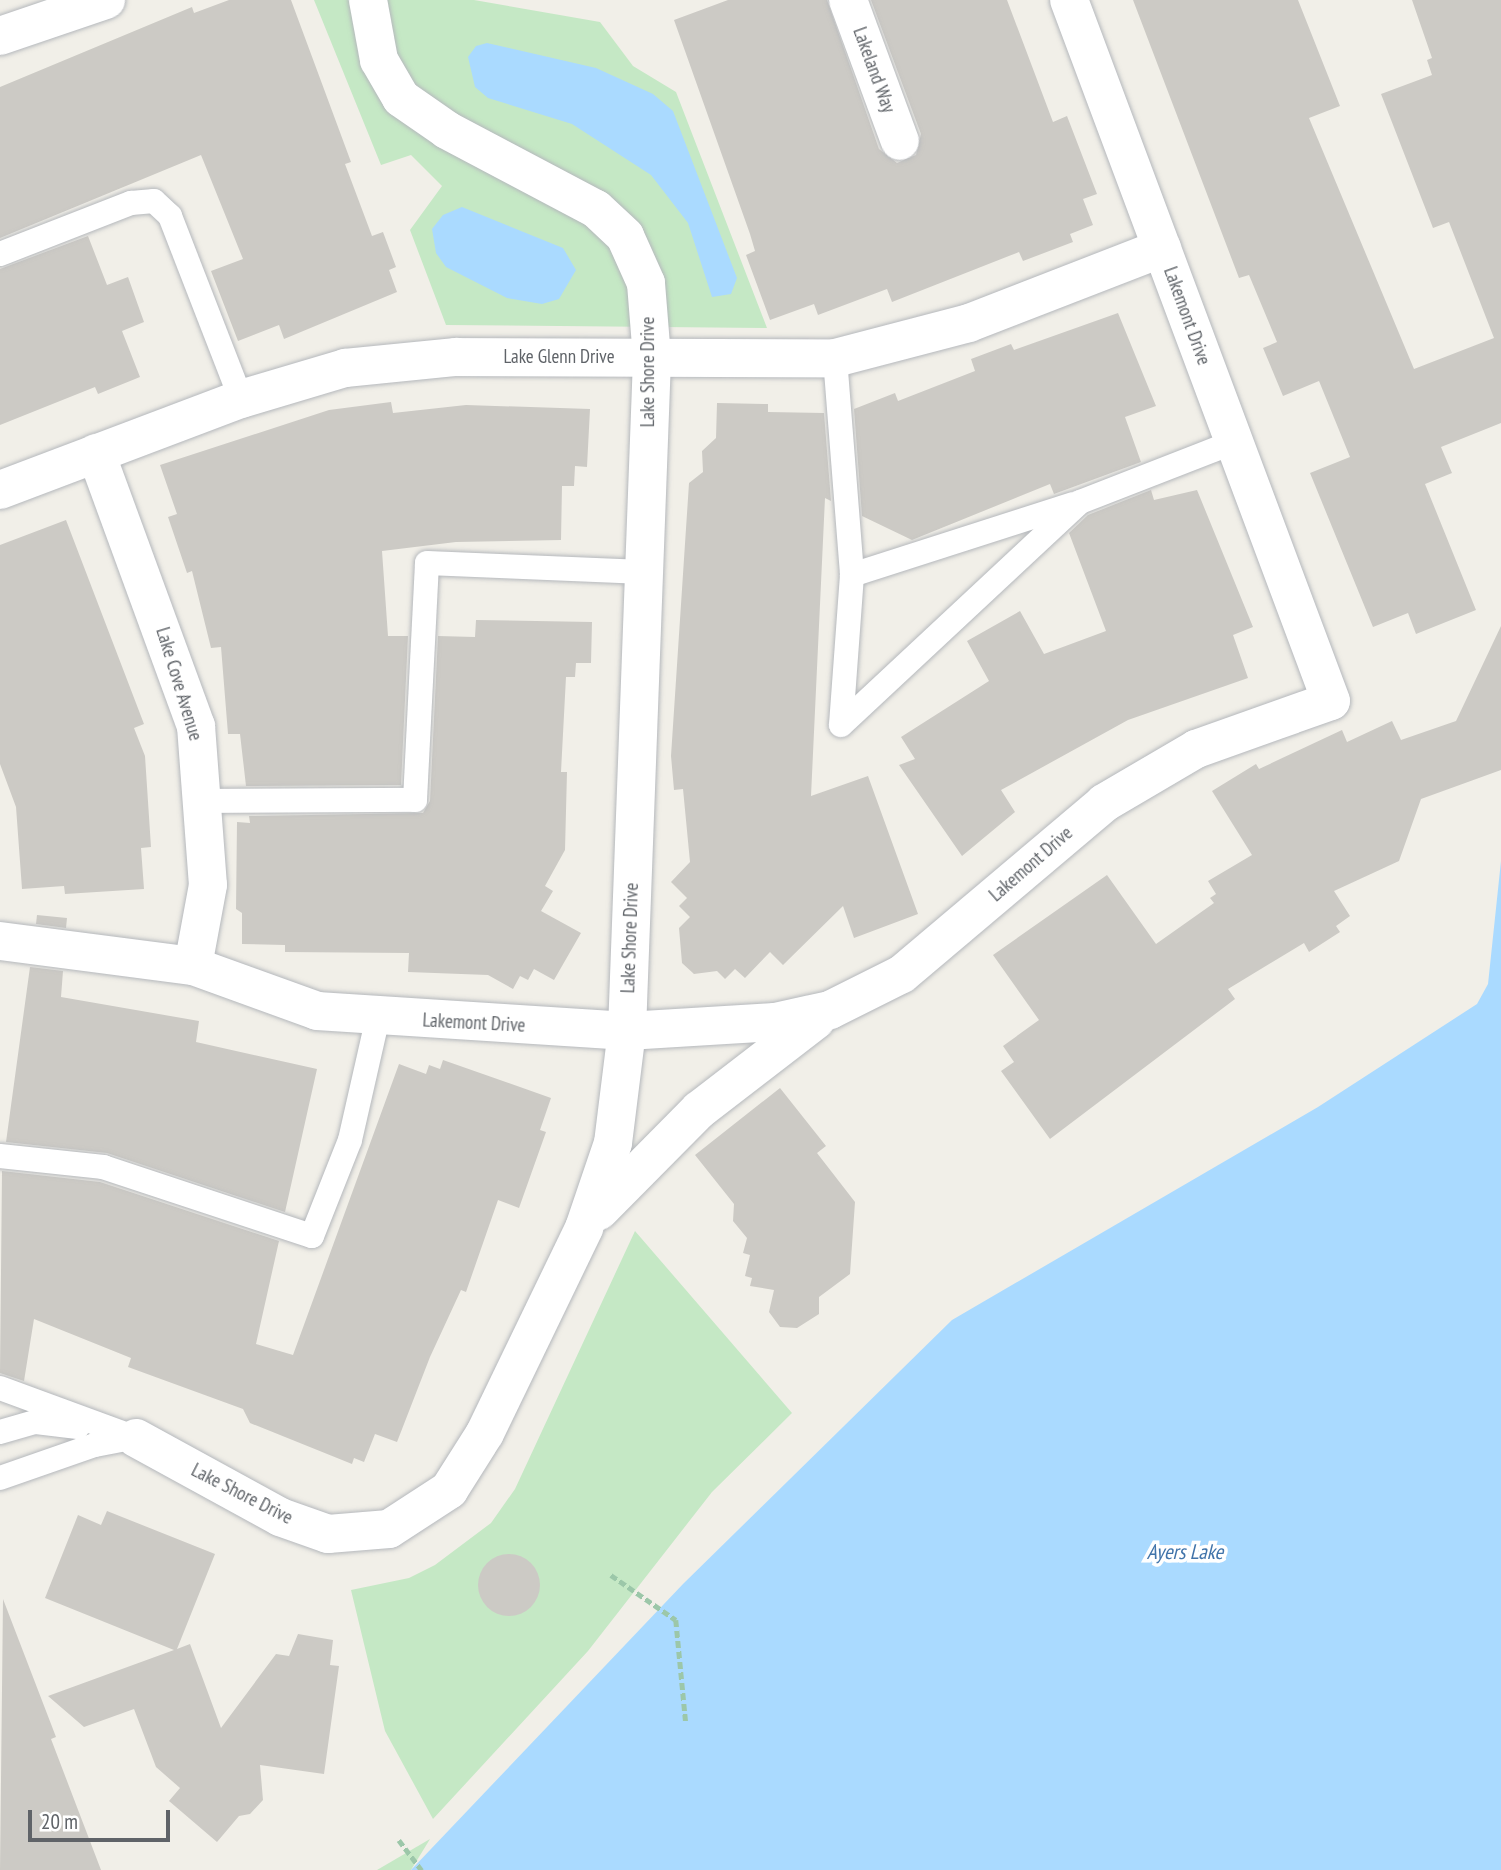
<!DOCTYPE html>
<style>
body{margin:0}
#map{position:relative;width:1501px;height:1870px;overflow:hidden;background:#f1efe8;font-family:"PT Sans Narrow",sans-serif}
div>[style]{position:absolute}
.green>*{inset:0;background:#c5e8c5}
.water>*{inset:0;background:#aadaff}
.building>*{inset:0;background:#cccac5}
.round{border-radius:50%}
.path>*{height:4.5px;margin-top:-2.25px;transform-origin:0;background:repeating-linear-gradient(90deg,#9cc7a9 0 7px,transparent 0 10.5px)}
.roads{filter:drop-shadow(0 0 2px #b5b8bc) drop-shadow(0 0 2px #b5b8bc)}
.service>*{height:24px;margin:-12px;padding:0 12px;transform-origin:12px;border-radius:12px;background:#fff}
.minor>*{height:38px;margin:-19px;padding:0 19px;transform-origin:19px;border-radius:19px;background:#fff}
span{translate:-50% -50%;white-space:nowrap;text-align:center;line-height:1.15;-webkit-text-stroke:7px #fff;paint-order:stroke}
.street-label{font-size:19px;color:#5f6368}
.water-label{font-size:21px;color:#4174aa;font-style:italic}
.scale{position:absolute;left:28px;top:1810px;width:142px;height:32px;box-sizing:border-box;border:4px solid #5f6368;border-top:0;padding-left:9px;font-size:21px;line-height:24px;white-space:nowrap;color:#5f6368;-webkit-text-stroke:5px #fff;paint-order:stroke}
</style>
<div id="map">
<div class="green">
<i style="clip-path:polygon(314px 0,474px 0,600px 22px,633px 66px,676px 92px,767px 328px,446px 325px,410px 230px,442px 186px,411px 155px,381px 165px)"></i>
<i style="clip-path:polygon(635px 1231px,792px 1413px,712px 1492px,588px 1651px,433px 1819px,385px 1731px,351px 1590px,409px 1578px,435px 1565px,491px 1523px,515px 1489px)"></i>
<i style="clip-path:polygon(430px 1839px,411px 1870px,377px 1870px)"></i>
</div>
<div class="water">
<i style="clip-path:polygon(487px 43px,596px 68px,653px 94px,673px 111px,737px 278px,731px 294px,712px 297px,688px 223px,651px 175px,572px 124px,488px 98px,475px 87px,468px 57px,476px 46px)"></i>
<i style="clip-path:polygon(462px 207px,563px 248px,576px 270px,559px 299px,542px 304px,507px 298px,446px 267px,436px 253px,432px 229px,443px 215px)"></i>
<i style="clip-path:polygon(1501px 861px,1501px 1870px,411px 1870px,683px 1584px,952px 1320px,1318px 1107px,1477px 1004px,1488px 984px)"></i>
</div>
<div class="building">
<i style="clip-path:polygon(229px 0,291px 0,351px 162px,345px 164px,372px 236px,383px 232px,396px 267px,389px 270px,397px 292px,284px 339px,279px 325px,238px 341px,211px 271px,243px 259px,201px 155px,0 238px,0 87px,192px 7px,194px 13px)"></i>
<i style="clip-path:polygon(728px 0,827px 0,879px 149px,897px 163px,916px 155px,921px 134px,871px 0,1007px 0,1053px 122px,1067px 116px,1097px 194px,1083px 199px,1093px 225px,1070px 234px,1073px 242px,1023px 261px,1019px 252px,892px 302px,887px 289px,818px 315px,814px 304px,770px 320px,746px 255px,755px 251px,750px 234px,674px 20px)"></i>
<i style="clip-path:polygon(1133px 0,1298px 0,1340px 106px,1309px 118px,1414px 369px,1494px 338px,1449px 222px,1433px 228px,1381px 94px,1432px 75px,1427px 60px,1432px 58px,1412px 0,1501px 0,1501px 423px,1441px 447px,1452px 473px,1425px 484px,1476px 610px,1416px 634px,1408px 613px,1373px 627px,1310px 473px,1350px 457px,1319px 381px,1283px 396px,1263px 348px,1277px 342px,1249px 275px,1239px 278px)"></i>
<i style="clip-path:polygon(88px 236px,107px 285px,128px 277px,144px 322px,122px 331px,140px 377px,98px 394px,95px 387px,0 425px,0 269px)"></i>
<i style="clip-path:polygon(1118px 313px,1156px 406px,1125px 417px,1141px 462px,1054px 494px,1050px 484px,912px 540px,862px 516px,854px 409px,895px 393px,898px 401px,975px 371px,971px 359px,1011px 344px,1014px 350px)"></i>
<i style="clip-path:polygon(391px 402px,393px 413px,466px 405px,590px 409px,587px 467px,575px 466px,574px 486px,562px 486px,561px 540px,456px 542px,382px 551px,388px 636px,408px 636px,401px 785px,246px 786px,240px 734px,228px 734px,221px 647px,211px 648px,192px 571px,187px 573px,168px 517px,177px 514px,160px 465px,329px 410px)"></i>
<i style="clip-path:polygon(717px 403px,768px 404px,768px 412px,824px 413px,831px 501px,825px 498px,811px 796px,868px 776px,918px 914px,854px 938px,843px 906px,783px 965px,770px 952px,745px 978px,735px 969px,725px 979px,717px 971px,694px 974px,682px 963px,679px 928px,690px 917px,679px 906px,687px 898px,671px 882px,690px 862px,683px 789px,674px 790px,671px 756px,689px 483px,703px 472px,702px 451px,716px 438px)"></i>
<i style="clip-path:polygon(1151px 490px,1154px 500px,1197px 490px,1253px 627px,1233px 635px,1248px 678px,1128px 720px,1001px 790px,1015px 812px,962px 856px,899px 765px,915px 759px,901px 737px,989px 681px,967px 641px,1020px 611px,1044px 654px,1106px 631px,1069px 533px,1088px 515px)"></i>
<i style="clip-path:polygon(66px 520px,144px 724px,134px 728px,145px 756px,151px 847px,141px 848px,144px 889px,65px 894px,64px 886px,22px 889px,16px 807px,0 764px,0 545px)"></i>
<i style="clip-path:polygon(476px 620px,592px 622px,591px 663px,576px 663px,575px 677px,566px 677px,561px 772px,567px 772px,565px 850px,545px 886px,553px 891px,541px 911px,581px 933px,554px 980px,534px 969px,528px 980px,520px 976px,513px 989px,488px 975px,408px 972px,409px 953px,285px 952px,285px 945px,242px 944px,242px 913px,236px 909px,237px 822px,250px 823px,249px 816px,423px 813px,430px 801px,438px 636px,475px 637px)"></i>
<i style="clip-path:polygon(1501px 626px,1501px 770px,1421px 799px,1399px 861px,1334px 891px,1350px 916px,1336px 926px,1340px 932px,1309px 952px,1304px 943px,1228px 989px,1235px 999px,1050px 1139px,1001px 1071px,1014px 1062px,1003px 1046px,1039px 1020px,993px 955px,1107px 875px,1156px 944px,1214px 903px,1210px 898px,1216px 894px,1208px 881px,1252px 855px,1212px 791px,1256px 764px,1259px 769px,1342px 730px,1347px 742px,1392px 721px,1401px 740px,1456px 721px)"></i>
<i style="clip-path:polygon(37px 915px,67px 918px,66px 928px,36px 924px)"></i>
<i style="clip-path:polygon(30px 967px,63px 971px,61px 997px,199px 1021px,196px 1042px,317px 1069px,285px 1212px,107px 1153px,6px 1142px)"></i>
<i style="clip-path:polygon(443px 1060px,551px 1098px,540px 1130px,546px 1132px,519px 1208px,498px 1200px,466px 1292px,461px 1290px,430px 1357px,397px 1442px,375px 1434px,364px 1462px,354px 1458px,352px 1464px,250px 1423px,243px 1409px,128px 1367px,131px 1358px,34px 1319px,24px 1381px,0 1373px,2px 1171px,100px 1182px,279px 1241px,256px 1344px,293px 1355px,399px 1064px,426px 1074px,429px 1065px,440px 1069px)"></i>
<i style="clip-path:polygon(780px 1088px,826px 1146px,817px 1153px,855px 1202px,850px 1274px,819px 1297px,819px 1314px,797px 1328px,780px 1327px,769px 1312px,774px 1290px,750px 1286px,752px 1278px,745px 1276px,750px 1255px,743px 1253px,747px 1238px,733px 1221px,734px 1204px,695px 1155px)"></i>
<i style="clip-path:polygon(107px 1511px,215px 1554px,177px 1649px,190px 1644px,221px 1728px,276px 1654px,289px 1656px,298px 1634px,333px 1640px,330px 1665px,339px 1666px,324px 1774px,260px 1765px,263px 1800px,250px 1814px,239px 1816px,217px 1842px,169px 1801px,180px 1788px,156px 1767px,134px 1709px,84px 1727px,48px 1696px,174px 1650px,45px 1598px,78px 1515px,101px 1525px)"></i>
<i class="round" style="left:478px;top:1554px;width:62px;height:62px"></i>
<i style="clip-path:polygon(3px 1599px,56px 1737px,51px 1739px,101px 1870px,0 1870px)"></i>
</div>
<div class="path">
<i style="left:611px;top:1575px;width:79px;rotate:34.7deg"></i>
<i style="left:676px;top:1620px;width:103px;rotate:84.5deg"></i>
<i style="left:399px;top:1840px;width:38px;rotate:53deg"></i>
</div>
<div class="roads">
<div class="service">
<i style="left:0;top:254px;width:141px;rotate:-21.3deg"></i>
<i style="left:131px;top:203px;width:23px;rotate:-5deg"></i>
<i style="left:154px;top:201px;width:22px;rotate:43deg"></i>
<i style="left:170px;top:216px;width:196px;rotate:68.8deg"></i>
<i style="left:835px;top:358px;width:218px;rotate:85.5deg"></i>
<i style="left:852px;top:575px;width:150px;rotate:94.2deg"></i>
<i style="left:841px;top:725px;width:327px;rotate:-43deg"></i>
<i style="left:1080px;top:502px;width:165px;rotate:-21.3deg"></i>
<i style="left:852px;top:575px;width:232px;rotate:-17.8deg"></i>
<i style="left:205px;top:801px;width:210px;rotate:-0.3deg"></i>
<i style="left:415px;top:800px;width:237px;rotate:-87.1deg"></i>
<i style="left:427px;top:563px;width:217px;rotate:2.4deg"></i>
<i style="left:0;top:1156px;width:104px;rotate:6.1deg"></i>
<i style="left:103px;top:1167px;width:220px;rotate:18.3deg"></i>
<i style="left:312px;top:1236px;width:103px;rotate:-68.4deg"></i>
<i style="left:350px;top:1140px;width:126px;rotate:-77.2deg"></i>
<i style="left:0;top:1388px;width:145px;rotate:20.2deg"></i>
<i style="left:0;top:1432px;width:37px;rotate:-16deg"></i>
<i style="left:36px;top:1422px;width:42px;rotate:6.8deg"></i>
<i style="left:0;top:1478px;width:101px;rotate:-19.2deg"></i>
<i style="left:95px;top:1445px;width:37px;rotate:-11deg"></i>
</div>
<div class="minor">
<i style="left:848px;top:0;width:150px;rotate:69.8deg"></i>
<i style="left:0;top:36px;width:112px;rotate:-18.8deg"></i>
<i style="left:96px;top:453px;width:291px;rotate:69.9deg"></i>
<i style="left:196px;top:726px;width:159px;rotate:85.7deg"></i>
<i style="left:208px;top:885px;width:82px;rotate:100.5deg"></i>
<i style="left:0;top:490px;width:258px;rotate:-20.7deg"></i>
<i style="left:241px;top:399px;width:109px;rotate:-16.6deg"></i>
<i style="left:345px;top:368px;width:112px;rotate:-5.7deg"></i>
<i style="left:456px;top:357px;width:379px;rotate:0.2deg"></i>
<i style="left:835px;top:358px;width:138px;rotate:-14.6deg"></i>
<i style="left:969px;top:323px;width:207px;rotate:-21.2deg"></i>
<i style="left:0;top:941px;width:195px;rotate:7.4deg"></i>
<i style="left:193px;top:966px;width:132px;rotate:19.9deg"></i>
<i style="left:317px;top:1011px;width:311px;rotate:3.7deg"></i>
<i style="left:627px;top:1031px;width:148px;rotate:-3.5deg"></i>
<i style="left:775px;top:1022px;width:56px;rotate:-12.3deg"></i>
<i style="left:830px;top:1010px;width:80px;rotate:-26.6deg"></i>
<i style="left:902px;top:974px;width:265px;rotate:-40.2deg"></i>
<i style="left:1104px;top:803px;width:107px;rotate:-30.4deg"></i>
<i style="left:1196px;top:749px;width:143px;rotate:-19.6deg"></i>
<i style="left:1331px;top:701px;width:748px;rotate:-110.49deg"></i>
<i style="left:599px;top:1211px;width:142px;rotate:-45.3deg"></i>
<i style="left:699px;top:1110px;width:148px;rotate:-37.6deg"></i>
<i style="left:136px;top:1438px;width:164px;rotate:28.7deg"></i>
<i style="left:280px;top:1517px;width:51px;rotate:19.5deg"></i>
<i style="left:328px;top:1534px;width:61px;rotate:-4.7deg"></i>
<i style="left:389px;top:1529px;width:72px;rotate:-33deg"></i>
<i style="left:449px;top:1490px;width:67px;rotate:-57.7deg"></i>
<i style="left:485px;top:1433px;width:228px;rotate:-64.2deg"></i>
<i style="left:584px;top:1228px;width:90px;rotate:-71.2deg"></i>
<i style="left:613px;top:1143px;width:113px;rotate:-82.9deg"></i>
<i style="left:627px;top:1031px;width:673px;rotate:-87.87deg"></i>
<i style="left:652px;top:358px;width:75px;rotate:-94.6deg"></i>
<i style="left:646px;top:283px;width:51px;rotate:-114.1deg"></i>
<i style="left:625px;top:236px;width:40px;rotate:-137deg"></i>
<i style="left:596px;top:209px;width:169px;rotate:-152.1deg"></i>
<i style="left:447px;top:130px;width:56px;rotate:-145.2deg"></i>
<i style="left:401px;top:98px;width:44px;rotate:-120.1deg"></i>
<i style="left:379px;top:60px;width:61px;rotate:-100.4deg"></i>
</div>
</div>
<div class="street-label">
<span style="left:874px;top:70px;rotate:70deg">Lakeland Way</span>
<span style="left:1187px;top:316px;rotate:70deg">Lakemont Drive</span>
<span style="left:559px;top:357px">Lake Glenn Drive</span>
<span style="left:648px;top:372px;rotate:-90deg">Lake Shore Drive</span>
<span style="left:179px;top:684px;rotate:73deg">Lake Cove Avenue</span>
<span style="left:1031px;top:864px;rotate:-41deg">Lakemont Drive</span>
<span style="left:630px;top:938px;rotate:-88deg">Lake Shore Drive</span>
<span style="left:474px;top:1023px;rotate:3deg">Lakemont Drive</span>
<span style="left:242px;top:1494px;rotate:27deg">Lake Shore Drive</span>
</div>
<div class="water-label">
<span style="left:1185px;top:1552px">Ayers Lake</span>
</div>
<div class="scale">20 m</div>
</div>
